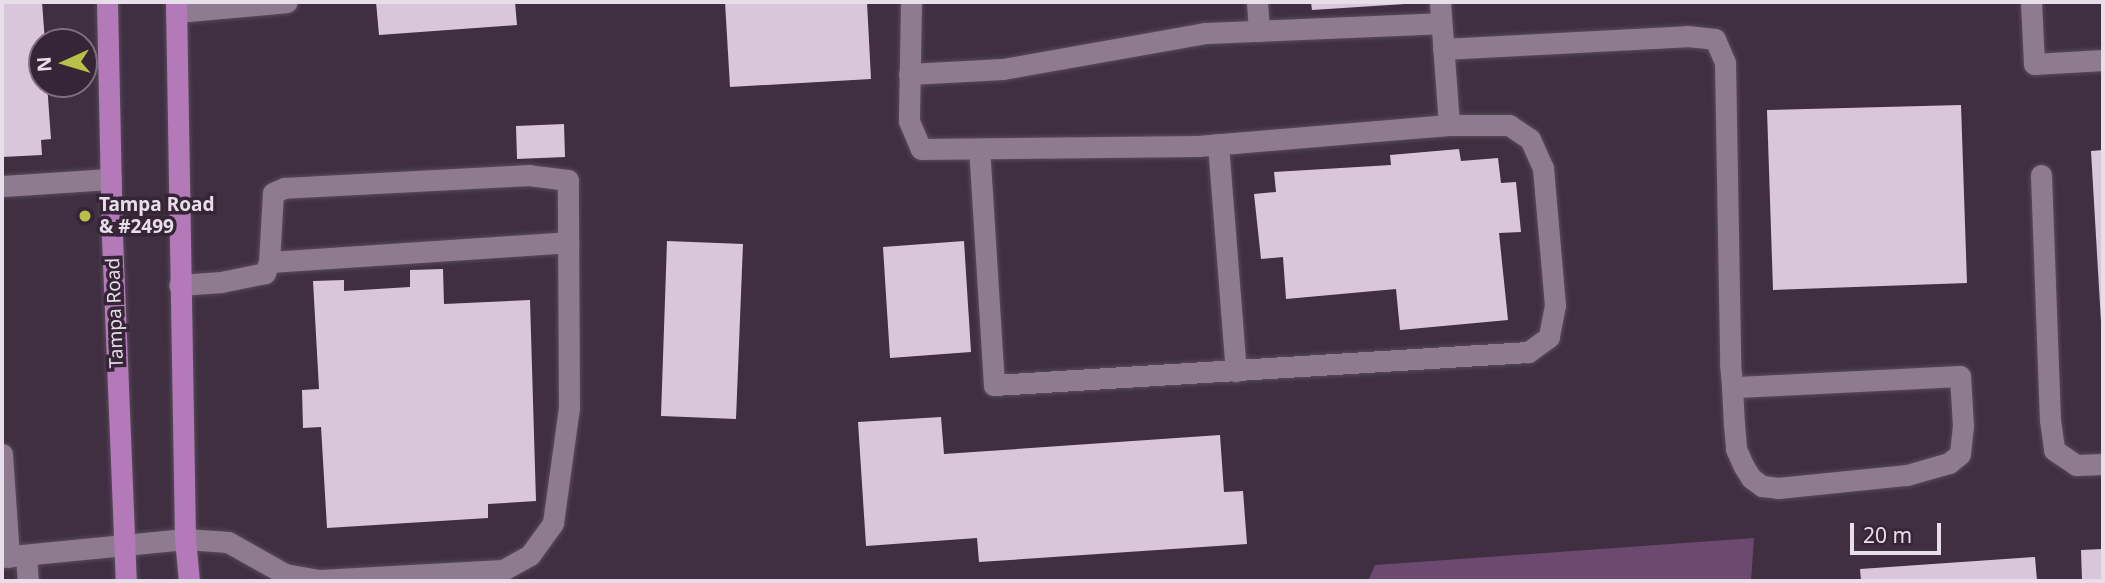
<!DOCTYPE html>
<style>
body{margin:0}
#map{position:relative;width:2105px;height:583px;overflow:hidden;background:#3f2f41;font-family:"Noto Sans",sans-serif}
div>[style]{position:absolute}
.green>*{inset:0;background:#6c4a70}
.building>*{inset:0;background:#d9c6db}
.roads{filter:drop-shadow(0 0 2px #584b59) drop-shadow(0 0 2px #584b59)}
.minor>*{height:21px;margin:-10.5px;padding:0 10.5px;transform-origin:10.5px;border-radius:10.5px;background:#8e7b8f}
.major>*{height:21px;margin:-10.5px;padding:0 10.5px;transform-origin:10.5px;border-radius:10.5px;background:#b379b8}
.dots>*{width:19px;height:19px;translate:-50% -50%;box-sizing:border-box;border:4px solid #352536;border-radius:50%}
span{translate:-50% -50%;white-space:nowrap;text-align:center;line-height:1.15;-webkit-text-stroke:7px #352536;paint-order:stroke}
.poi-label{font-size:19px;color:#e8dee9;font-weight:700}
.left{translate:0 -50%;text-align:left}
.street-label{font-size:19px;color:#e8dee9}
.frame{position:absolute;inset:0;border:4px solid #e8dee9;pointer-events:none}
.north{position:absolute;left:28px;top:28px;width:70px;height:70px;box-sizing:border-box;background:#352536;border:2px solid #7d6f7e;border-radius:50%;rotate:266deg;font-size:19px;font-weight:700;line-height:28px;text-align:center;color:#e8dee9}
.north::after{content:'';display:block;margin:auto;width:24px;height:32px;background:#b8c147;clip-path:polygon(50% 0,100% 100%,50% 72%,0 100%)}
.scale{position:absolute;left:1850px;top:523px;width:91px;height:32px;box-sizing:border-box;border:4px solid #e8dee9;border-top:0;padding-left:9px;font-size:21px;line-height:24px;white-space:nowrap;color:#e8dee9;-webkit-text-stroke:5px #352536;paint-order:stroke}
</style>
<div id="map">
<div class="green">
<i style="clip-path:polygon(1754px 538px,1751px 581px,1368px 581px,1375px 565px)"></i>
</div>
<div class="building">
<i style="clip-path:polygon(2px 2px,42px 2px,45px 42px,42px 42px,42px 84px,47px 84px,51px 139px,41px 140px,42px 155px,2px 157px)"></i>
<i style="clip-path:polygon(376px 2px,515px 2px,517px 25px,379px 35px)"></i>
<i style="clip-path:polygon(725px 2px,867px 2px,871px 79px,730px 87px)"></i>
<i style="clip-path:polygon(1311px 2px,1405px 2px,1405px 4px,1312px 10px)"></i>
<i style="clip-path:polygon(1961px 105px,1967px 283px,1773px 290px,1767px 110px)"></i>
<i style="clip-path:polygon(564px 124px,565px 157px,517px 159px,516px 126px)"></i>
<i style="clip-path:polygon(1459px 149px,1461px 161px,1498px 158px,1501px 183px,1516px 182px,1521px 232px,1499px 233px,1508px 320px,1400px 330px,1396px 289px,1286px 299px,1283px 257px,1261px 259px,1254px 194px,1276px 192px,1274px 172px,1391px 165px,1390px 155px)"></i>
<i style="clip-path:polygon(2103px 150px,2103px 322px,2101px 322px,2091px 151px)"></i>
<i style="clip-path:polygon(667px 241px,743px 244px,736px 419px,661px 416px)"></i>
<i style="clip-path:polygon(964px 241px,971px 352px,890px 358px,883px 247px)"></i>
<i style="clip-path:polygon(443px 269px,444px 304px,530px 300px,536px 501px,488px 504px,488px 518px,327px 528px,321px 427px,303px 428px,302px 390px,319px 389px,313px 281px,344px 280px,344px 291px,410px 287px,410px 270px)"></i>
<i style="clip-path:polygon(941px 417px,944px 454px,1220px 435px,1224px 492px,1243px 491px,1247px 544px,979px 562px,977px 538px,866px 546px,858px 422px)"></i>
<i style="clip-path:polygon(2103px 549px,2103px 581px,2082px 581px,2081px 550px)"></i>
<i style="clip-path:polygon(2035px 557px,2037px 581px,1861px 581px,1860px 569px)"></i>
</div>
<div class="roads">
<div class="minor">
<i style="left:911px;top:2px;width:119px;rotate:91deg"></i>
<i style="left:909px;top:121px;width:30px;rotate:67deg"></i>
<i style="left:921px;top:149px;width:277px;rotate:-0.6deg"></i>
<i style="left:1198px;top:146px;width:252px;rotate:-4.8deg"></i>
<i style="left:1449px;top:125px;width:60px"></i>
<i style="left:1509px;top:125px;width:25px;rotate:34deg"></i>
<i style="left:1530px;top:139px;width:32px;rotate:66deg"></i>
<i style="left:1543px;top:168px;width:138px;rotate:85deg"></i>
<i style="left:1555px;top:305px;width:33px;rotate:101deg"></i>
<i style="left:1549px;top:337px;width:26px;rotate:144deg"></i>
<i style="left:1528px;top:352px;width:535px;rotate:176.46deg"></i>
<i style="left:994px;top:385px;width:236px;rotate:-93.6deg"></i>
<i style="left:1257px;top:2px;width:29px;rotate:86deg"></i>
<i style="left:1440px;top:2px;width:123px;rotate:85.8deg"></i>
<i style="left:2031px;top:2px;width:62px;rotate:87.2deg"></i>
<i style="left:2034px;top:64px;width:69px;rotate:-3.3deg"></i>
<i style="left:176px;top:12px;width:111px;rotate:-5.1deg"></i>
<i style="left:1443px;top:49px;width:244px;rotate:-3deg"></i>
<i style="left:1687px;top:36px;width:28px;rotate:6deg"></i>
<i style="left:1715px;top:39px;width:25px;rotate:67deg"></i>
<i style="left:1725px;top:62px;width:301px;rotate:89deg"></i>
<i style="left:1730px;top:363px;width:24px;rotate:85deg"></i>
<i style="left:1732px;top:387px;width:37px;rotate:87deg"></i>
<i style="left:1734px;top:424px;width:25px;rotate:85deg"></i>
<i style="left:1736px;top:449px;width:17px;rotate:66deg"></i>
<i style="left:1743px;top:465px;width:15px;rotate:58deg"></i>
<i style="left:1751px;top:478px;width:14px;rotate:36deg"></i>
<i style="left:1762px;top:486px;width:16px;rotate:7deg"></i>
<i style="left:1778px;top:488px;width:130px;rotate:-5.8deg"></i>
<i style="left:1907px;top:475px;width:44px;rotate:-15.9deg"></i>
<i style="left:1949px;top:463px;width:14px;rotate:-39deg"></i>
<i style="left:1960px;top:454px;width:28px;rotate:-84deg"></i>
<i style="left:1963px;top:426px;width:50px;rotate:-93.4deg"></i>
<i style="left:1960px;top:376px;width:228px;rotate:177.2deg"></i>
<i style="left:909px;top:74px;width:94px;rotate:-3deg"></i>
<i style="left:1003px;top:69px;width:205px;rotate:-10.1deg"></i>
<i style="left:1205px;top:33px;width:236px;rotate:-2.4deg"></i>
<i style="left:1218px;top:144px;width:228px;rotate:85.5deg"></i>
<i style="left:2041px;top:175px;width:245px;rotate:87.9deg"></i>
<i style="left:2050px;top:420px;width:30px;rotate:82deg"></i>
<i style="left:2054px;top:450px;width:27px;rotate:34deg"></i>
<i style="left:2076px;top:465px;width:27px;rotate:-2deg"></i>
<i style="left:2px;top:186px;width:109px;rotate:-3.7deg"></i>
<i style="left:269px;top:262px;width:300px;rotate:-3.8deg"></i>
<i style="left:2px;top:454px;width:103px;rotate:86.1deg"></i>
<i style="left:26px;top:555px;width:26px;rotate:86deg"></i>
<i style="left:2px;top:557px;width:184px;rotate:-5.6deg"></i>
<i style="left:185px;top:539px;width:43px;rotate:4deg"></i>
<i style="left:228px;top:542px;width:65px;rotate:29.3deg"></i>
<i style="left:285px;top:574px;width:36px;rotate:10deg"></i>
<i style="left:320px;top:580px;width:183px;rotate:-3.1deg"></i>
<i style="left:503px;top:570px;width:31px;rotate:-29deg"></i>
<i style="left:530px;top:555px;width:39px;rotate:-54deg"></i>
<i style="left:553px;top:523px;width:116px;rotate:-82.1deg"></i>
<i style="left:569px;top:408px;width:228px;rotate:-90.3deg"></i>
<i style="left:568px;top:180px;width:38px;rotate:-173deg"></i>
<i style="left:530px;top:175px;width:246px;rotate:177deg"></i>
<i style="left:284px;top:188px;width:12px;rotate:156deg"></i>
<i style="left:273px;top:193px;width:69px;rotate:93.3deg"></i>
<i style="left:269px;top:262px;width:12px;rotate:110deg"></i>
<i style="left:265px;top:273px;width:45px;rotate:168.4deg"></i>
<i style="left:221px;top:282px;width:42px;rotate:175.9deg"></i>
</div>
<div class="major">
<i style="left:107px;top:2px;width:235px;rotate:88.8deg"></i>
<i style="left:112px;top:237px;width:344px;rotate:87.7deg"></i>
<i style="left:176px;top:2px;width:537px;rotate:89.04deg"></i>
<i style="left:185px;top:539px;width:42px;rotate:84.6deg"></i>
</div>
</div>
<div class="dots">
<i style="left:85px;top:216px;background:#b8c147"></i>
</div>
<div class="poi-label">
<span class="left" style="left:99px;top:216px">Tampa Road<br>&amp; #2499</span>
</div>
<div class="street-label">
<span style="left:115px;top:313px;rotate:-92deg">Tampa Road</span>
</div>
<div class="frame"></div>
<div class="north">N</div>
<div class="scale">20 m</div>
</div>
